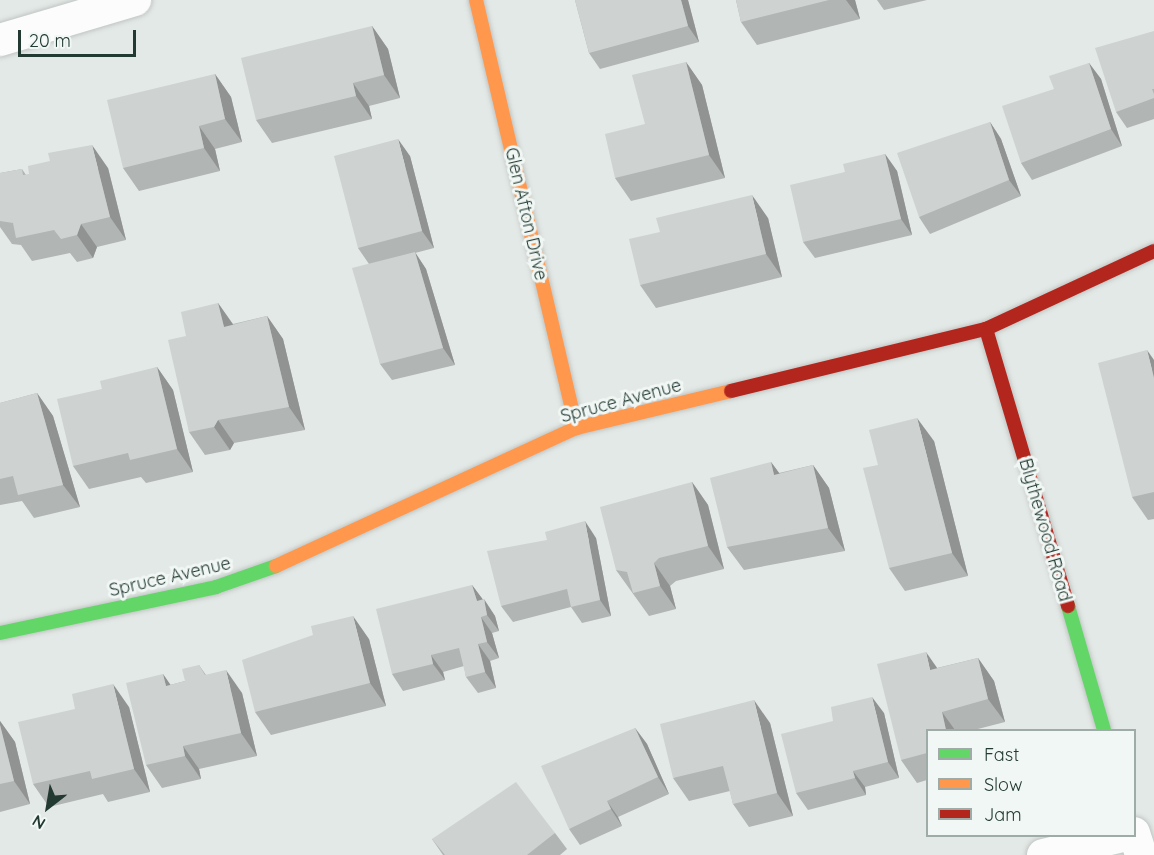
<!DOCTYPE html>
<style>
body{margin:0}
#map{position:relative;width:1154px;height:855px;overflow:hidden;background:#e3e9e6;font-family:Quicksand,sans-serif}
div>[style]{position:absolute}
.roads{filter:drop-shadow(0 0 2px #c0c5c3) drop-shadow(0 0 2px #c0c5c3)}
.street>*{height:32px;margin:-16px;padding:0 16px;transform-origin:16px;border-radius:16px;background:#fbfcfb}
.fast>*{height:14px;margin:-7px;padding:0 7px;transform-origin:7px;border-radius:7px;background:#63d668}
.slow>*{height:14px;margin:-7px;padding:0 7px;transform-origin:7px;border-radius:7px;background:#ff974d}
.jam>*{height:14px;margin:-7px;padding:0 7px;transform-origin:7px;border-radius:7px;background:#b3261e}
.wall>*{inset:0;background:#b1b5b3}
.shaded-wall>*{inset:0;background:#909392}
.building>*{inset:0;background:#ced2d0}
span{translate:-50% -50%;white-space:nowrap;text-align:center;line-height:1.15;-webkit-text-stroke:6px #f1f7f4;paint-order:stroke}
.street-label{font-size:18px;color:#233a32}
.legend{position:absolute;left:926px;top:729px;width:210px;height:108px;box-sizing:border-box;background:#f1f7f4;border:2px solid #9faba6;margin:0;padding:8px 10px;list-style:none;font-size:18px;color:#233a32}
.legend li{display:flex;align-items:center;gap:12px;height:30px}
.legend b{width:30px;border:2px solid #9faba6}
.north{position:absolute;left:18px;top:777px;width:60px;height:60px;-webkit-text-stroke:4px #f1f7f4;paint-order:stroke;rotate:211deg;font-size:16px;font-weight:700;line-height:24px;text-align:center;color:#233a32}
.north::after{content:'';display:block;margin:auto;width:21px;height:27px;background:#233a32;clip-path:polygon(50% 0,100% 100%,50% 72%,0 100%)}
.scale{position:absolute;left:18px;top:30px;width:118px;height:27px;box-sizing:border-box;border:3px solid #233a32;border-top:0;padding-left:8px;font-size:18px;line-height:21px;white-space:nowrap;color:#233a32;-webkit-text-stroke:4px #f1f7f4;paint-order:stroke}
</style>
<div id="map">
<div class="roads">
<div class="street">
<i style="left:0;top:40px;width:141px;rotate:-16.5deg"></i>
<i style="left:1134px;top:833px;width:23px;rotate:72deg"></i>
<i style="left:1043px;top:855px;width:81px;rotate:-13.5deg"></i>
</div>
<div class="fast">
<i style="left:1068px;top:606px;width:129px;rotate:73.8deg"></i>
<i style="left:0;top:633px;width:221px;rotate:-12deg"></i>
<i style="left:216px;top:587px;width:64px;rotate:-19.3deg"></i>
</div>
<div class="slow">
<i style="left:476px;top:0;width:440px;rotate:76.8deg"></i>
<i style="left:276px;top:566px;width:330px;rotate:-24.7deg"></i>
<i style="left:576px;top:428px;width:159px;rotate:-13.4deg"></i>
</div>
<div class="jam">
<i style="left:986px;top:329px;width:289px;rotate:73.5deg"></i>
<i style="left:731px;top:391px;width:262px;rotate:-13.7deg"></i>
<i style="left:986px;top:329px;width:185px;rotate:-24.9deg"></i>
</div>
</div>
<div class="wall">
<i style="clip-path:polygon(575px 0,688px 0,699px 42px,600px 69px,589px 53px)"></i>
<i style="clip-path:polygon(736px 0,855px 0,860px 19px,757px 45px,741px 22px)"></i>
<i style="clip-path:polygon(877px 0,927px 0,884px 10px)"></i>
<i style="clip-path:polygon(372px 26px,388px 49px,400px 98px,369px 106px,372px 119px,272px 143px,256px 120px)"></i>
<i style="clip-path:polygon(1154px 31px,1154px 119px,1127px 128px,1116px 112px)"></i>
<i style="clip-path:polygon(686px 62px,702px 85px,725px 178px,631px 201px,615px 178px,645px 124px)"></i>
<i style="clip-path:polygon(1089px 63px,1101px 79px,1122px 146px,1032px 180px,1021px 163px,1054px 89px)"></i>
<i style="clip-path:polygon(215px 74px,231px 97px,242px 142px,215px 149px,220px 171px,139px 191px,123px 168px)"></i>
<i style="clip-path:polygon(990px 122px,1001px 139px,1021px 196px,930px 234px,919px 217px)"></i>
<i style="clip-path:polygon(885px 154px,897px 171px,912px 235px,815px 258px,803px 242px,845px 172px)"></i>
<i style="clip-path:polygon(410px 156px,434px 248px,415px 253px,426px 269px,455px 365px,392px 380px,380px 364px,369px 264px,358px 248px)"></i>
<i style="clip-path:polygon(108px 168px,126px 240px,97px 247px,93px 258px,77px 262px,70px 253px,32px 261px,21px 245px,12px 244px,0 227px,0 173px,22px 169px,26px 175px)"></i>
<i style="clip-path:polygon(768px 218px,782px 277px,656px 308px,640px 285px)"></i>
<i style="clip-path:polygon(218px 303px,233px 324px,267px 316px,283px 339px,305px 430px,234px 443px,230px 450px,205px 455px,189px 432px,186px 336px)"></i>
<i style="clip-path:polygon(1154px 360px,1154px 519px,1148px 520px,1132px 497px)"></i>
<i style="clip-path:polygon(157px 367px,173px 390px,193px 472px,146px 483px,141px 477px,89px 489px,73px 466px,102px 389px)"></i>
<i style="clip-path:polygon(37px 393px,53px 416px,80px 507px,34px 518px,22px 501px,0 505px,0 403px)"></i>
<i style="clip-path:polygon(934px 441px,968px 576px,905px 591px,889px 568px)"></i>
<i style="clip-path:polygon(771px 462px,779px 473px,813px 465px,829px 488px,845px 551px,744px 570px,727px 547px)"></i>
<i style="clip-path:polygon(692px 482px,708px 505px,724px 569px,676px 581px,670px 586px,676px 609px,649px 616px,616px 570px)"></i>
<i style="clip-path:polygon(596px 538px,611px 616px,582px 623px,571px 607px,513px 622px,501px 606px)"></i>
<i style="clip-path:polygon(472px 585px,495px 616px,499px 631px,492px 633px,499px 658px,490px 661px,496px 688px,478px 693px,466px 677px,464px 666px,443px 672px,445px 680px,403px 691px,392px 674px)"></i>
<i style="clip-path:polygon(369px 639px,386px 706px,271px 735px,255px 712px)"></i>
<i style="clip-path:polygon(978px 658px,994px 681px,1005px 722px,974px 730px,927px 730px,927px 780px,917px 783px,901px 760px,937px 668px)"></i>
<i style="clip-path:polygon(199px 665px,206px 675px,242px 693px,257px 756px,199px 769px,201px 779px,162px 788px,146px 765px,163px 674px,170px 685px,185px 681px)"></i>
<i style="clip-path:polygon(129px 707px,150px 792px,108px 802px,103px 794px,49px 807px,33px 784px)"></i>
<i style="clip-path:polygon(884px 713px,899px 778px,865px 787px,866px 795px,808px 810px,796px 793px)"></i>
<i style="clip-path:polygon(0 721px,15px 742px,30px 804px,0 812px)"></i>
<i style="clip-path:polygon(770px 723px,793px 816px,749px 827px,733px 804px,730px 791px,689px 801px,673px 778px)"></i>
<i style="clip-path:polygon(635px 728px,647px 744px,669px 794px,618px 817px,622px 826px,580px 845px,569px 829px)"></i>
<i style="clip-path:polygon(555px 833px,567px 849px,560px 855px,443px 855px,432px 839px)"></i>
</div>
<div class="shaded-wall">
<i style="clip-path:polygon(681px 0,688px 0,699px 42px,688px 26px)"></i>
<i style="clip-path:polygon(846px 0,855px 0,860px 19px)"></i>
<i style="clip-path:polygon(372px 26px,388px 49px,400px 98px,384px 75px)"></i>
<i style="clip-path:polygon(686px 62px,702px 85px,725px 178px,709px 155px)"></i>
<i style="clip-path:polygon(1089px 63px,1101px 79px,1122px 146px,1111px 129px)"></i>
<i style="clip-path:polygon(215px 74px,231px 97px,242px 142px,225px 119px)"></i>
<i style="clip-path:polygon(353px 83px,369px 106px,372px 119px,356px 96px)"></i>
<i style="clip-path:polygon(990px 122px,1001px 139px,1021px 196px,1009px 180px)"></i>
<i style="clip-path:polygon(199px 126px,215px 149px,220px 171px,204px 148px)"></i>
<i style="clip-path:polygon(398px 139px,410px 156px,434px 248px,422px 231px)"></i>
<i style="clip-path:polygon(92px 145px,108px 168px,126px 240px,110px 217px)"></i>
<i style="clip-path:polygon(885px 154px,897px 171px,912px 235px,901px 219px)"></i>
<i style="clip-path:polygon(752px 195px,768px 218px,782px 277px,766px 254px)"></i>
<i style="clip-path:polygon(81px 224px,97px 247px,93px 258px,77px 235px)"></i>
<i style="clip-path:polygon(415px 252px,426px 269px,455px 365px,443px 348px)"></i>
<i style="clip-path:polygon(218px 303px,234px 326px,224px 327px)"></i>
<i style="clip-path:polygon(267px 316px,283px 339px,305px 430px,289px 407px)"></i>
<i style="clip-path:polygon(1147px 350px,1154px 360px,1154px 378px)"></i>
<i style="clip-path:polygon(157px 367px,173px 390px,193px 472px,177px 449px)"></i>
<i style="clip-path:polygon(37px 393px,53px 416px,80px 507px,63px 485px)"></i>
<i style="clip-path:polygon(917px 418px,934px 441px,968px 576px,952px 553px)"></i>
<i style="clip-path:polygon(218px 420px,234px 443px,230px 450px,214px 427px)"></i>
<i style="clip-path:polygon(771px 462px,788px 485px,774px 475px)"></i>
<i style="clip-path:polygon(813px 465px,829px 488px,845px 551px,828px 528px)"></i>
<i style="clip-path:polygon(692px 482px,708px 505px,724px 569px,708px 546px)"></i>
<i style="clip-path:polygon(585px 521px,596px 538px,611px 616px,600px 600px)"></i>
<i style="clip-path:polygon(654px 563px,670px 586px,676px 609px,660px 586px)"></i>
<i style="clip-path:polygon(472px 585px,484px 601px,477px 601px)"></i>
<i style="clip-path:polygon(484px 599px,495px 616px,499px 631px,487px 615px)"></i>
<i style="clip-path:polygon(353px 616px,369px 639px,386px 706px,370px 683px)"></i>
<i style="clip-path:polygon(481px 617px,492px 633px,499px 658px,487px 642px)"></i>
<i style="clip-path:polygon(478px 644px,490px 661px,496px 688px,485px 672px)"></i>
<i style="clip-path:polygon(926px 652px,942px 675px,930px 670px)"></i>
<i style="clip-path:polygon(431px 655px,443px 672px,445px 680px,433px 664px)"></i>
<i style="clip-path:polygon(978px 658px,994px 681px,1005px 722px,988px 699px)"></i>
<i style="clip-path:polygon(226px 670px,242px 693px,257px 756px,241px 733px)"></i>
<i style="clip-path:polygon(163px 674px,179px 697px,166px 686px)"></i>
<i style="clip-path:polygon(113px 684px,129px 707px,150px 792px,134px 769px)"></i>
<i style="clip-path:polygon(872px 697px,884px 713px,899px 778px,888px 762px)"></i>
<i style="clip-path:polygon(754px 700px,770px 723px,793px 816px,777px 793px)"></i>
<i style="clip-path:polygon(942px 712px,955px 730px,946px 730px)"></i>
<i style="clip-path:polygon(0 721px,15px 742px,30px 804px,14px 781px,0 725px)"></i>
<i style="clip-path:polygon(635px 728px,647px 744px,669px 794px,658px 777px)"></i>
<i style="clip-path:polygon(183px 746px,199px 769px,201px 779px,185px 756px)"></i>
<i style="clip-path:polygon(853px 771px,865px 787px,866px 795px,855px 778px)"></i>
<i style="clip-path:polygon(607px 801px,618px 817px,622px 826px,611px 809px)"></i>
</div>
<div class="building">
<i style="clip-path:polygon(575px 0,681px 0,688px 26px,589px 53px)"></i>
<i style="clip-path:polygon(736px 0,829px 0,741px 22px)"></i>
<i style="clip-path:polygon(372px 26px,384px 75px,353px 83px,356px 96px,256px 120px,241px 58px)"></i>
<i style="clip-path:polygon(1154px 31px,1154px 89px,1152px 89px,1154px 94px,1154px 98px,1116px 112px,1095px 48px)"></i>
<i style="clip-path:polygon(686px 62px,709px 155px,615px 178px,605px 134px,645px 124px,632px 75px)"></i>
<i style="clip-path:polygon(1089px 63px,1111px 129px,1021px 163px,1002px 106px,1054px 89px,1049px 76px)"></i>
<i style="clip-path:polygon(215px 74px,225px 119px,199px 126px,204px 148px,123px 168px,107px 100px)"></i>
<i style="clip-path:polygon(990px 122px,1009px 180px,919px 217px,897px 153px)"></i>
<i style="clip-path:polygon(398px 139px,422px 231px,358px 248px,334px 156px)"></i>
<i style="clip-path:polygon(92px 145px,110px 217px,81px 224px,77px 235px,61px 239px,54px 230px,16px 238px,13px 223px,0 221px,0 173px,22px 169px,23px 175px,29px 174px,28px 166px,50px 161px,48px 153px)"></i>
<i style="clip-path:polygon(885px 154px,901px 219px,803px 242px,790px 185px,845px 172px,843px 164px)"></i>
<i style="clip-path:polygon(752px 195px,766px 254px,640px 285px,629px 239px,660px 232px,656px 218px)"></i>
<i style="clip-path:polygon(415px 252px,443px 348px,380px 364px,352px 268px)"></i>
<i style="clip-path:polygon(218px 303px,224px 327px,267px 316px,289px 407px,218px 420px,214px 427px,189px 432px,168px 340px,186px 336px,181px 312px)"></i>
<i style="clip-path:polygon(1147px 350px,1154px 378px,1154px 492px,1132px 497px,1098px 363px)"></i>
<i style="clip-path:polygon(157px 367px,177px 449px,130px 460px,128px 453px,73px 466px,57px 399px,102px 389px,100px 381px)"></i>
<i style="clip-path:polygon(37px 393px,63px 485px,18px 495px,13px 476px,0 479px,0 403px)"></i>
<i style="clip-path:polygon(917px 418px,952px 553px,889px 568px,863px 468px,878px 465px,869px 430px)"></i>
<i style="clip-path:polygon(771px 462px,774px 475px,813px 465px,828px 528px,727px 547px,710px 478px)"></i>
<i style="clip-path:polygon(692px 482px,708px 546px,659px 558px,654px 563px,660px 586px,633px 593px,627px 572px,616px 570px,600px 507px)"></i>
<i style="clip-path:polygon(585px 521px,600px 600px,571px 607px,567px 589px,501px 606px,487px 551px,547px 540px,545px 532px)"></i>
<i style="clip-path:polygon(472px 585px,477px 601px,484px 599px,487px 615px,481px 617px,487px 642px,478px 644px,485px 672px,466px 677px,459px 648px,431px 655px,433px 664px,392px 674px,376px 609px)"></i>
<i style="clip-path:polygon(353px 616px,370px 683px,255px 712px,242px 660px,313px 635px,311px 626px)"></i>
<i style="clip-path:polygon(926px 652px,930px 670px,978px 658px,988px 699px,942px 712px,946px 730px,927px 730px,927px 753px,901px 760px,877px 664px)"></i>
<i style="clip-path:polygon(199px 665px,205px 675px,226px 670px,241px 733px,183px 746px,185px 756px,146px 765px,126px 683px,163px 674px,166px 686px,185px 681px,182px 669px)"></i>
<i style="clip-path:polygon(113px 684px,134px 769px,92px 779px,90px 771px,33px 784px,18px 722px,75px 709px,72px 694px)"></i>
<i style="clip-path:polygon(872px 697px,888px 762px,853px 771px,855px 778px,796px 793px,781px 734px,833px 721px,831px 707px)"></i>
<i style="clip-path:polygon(754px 700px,777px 793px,733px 804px,723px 766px,673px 778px,660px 724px)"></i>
<i style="clip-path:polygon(0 725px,14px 781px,0 784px)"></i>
<i style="clip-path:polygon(635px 728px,658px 777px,607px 801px,611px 809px,569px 829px,541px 766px)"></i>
<i style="clip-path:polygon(516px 782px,555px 833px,527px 855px,445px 855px,432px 839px)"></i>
</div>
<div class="street-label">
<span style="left:526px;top:214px;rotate:77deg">Glen Afton Drive</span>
<span style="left:621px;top:401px;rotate:-15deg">Spruce Avenue</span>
<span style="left:1045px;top:530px;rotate:74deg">Blythewood Road</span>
<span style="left:170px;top:577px;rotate:-13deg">Spruce Avenue</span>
</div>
<ul class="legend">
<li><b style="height:8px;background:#63d668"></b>Fast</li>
<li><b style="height:8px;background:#ff974d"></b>Slow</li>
<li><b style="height:8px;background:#b3261e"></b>Jam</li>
</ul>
<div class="north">N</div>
<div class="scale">20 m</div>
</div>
